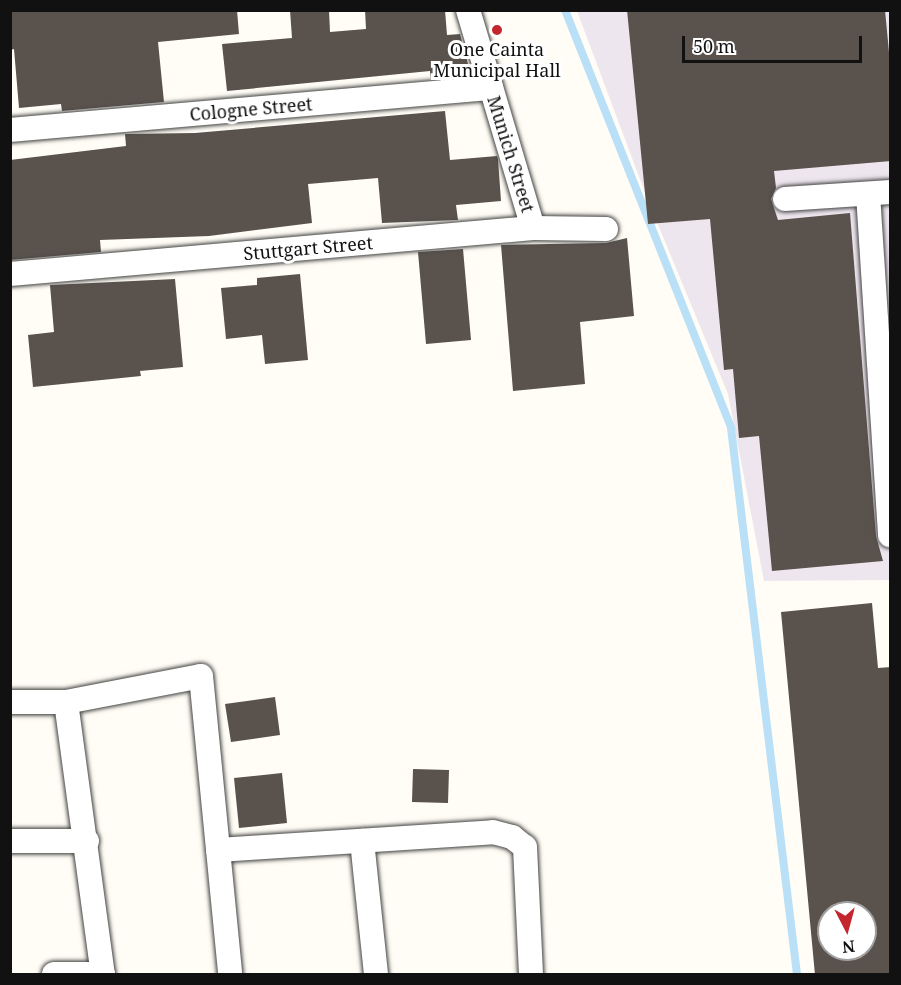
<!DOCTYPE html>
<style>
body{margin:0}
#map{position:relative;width:901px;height:985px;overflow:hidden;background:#fffdf5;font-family:"Noto Serif",serif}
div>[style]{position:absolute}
.industrial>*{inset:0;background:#eee6ef}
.stream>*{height:8px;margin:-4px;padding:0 4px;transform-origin:4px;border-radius:4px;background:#b9e0f7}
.building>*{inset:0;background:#5a524d}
.roads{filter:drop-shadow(0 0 2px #444) drop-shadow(0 0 2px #444)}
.minor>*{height:24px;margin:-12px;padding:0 12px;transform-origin:12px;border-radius:12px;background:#fff}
.dots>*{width:16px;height:16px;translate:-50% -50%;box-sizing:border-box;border:3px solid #fff;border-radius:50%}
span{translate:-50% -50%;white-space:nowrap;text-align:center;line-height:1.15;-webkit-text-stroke:6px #fff;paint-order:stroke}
.poi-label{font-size:18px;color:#111}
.street-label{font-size:18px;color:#111}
.frame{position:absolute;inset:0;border:12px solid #111;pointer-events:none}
.north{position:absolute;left:817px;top:901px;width:60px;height:60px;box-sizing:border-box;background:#fff;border:2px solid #a0a0a0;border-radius:50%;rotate:174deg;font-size:16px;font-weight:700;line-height:24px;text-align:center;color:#111}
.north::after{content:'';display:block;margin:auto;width:21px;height:27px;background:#c4262e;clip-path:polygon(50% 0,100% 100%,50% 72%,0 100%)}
.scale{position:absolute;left:682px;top:36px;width:180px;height:27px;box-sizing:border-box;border:3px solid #111;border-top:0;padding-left:8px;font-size:18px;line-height:21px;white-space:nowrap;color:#111;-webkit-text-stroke:4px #fff;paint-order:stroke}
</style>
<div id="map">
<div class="industrial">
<i style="clip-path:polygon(577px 11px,890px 11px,890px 580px,764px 581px,728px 394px,647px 198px)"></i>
</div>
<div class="stream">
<i style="left:565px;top:10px;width:450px;rotate:68.3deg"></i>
<i style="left:731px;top:428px;width:550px;rotate:83.11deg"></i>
</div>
<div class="building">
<i style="clip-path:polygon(10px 10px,237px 10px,239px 34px,158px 42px,164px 102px,62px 111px,61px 104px,19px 108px,14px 49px,10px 50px)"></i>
<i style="clip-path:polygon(290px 10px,329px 10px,330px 32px,366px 29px,365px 10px,445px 10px,447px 35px,460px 34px,471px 75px,431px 79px,430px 71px,227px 91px,222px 44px,292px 38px)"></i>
<i style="clip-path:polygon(627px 10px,885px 10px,891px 73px,891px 161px,774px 171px,776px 188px,771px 199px,778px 220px,850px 213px,876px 536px,883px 561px,772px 571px,759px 436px,739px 438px,733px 369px,724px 370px,710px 219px,648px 224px)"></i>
<i style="clip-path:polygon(445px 111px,450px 160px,497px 156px,498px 159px,501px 201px,456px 205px,458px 220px,382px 223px,378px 178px,308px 184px,312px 223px,209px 236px,100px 240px,101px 252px,10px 260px,10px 160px,126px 146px,125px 134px,195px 133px)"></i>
<i style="clip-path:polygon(627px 238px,634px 316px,580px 322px,585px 384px,513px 391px,501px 245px,606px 243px)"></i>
<i style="clip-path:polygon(463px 249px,471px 340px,426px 344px,418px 252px)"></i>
<i style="clip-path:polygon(300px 274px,308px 360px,265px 364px,262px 335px,226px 339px,221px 288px,257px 285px,257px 278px)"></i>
<i style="clip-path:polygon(175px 279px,183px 367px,140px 371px,141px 376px,33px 387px,28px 335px,54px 332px,50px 285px)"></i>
<i style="clip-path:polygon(evenodd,872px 603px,878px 668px,891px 667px,891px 975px,815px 975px,781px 612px,872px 603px,829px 913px,865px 913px,865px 949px,829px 949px,829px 913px)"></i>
<i style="clip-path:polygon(275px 697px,280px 735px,231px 742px,225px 704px)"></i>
<i style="clip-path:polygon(413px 769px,449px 770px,448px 803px,412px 802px)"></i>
<i style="clip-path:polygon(282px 773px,287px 823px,239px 828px,234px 778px)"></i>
</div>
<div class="roads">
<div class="minor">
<i style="left:468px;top:10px;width:227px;rotate:73.4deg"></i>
<i style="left:10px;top:130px;width:483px;rotate:-5deg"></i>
<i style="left:868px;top:194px;width:342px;rotate:86.3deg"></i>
<i style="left:785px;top:199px;width:105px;rotate:-3.8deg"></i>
<i style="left:10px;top:274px;width:525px;rotate:-5.03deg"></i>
<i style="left:533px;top:228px;width:73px;rotate:0.8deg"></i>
<i style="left:10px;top:702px;width:56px"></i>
<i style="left:66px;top:702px;width:137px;rotate:-10.9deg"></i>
<i style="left:201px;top:676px;width:299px;rotate:84.4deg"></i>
<i style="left:66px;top:702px;width:275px;rotate:82.3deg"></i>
<i style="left:10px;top:841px;width:77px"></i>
<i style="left:362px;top:841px;width:134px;rotate:84deg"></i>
<i style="left:218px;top:850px;width:276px;rotate:-3.7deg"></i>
<i style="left:493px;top:832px;width:20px;rotate:15deg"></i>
<i style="left:512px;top:837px;width:16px;rotate:38deg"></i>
<i style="left:525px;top:847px;width:127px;rotate:87.3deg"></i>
<i style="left:54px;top:974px;width:49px"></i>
</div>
</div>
<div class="dots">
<i style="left:497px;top:30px;background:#c4262e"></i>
</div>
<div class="poi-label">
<span style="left:497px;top:60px">One Cainta<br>Municipal Hall</span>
</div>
<div class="street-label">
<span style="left:251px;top:109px;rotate:-5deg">Cologne Street</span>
<span style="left:511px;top:154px;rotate:73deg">Munich Street</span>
<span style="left:308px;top:248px;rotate:-5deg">Stuttgart Street</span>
</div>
<div class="frame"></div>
<div class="north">N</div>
<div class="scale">50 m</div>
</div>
